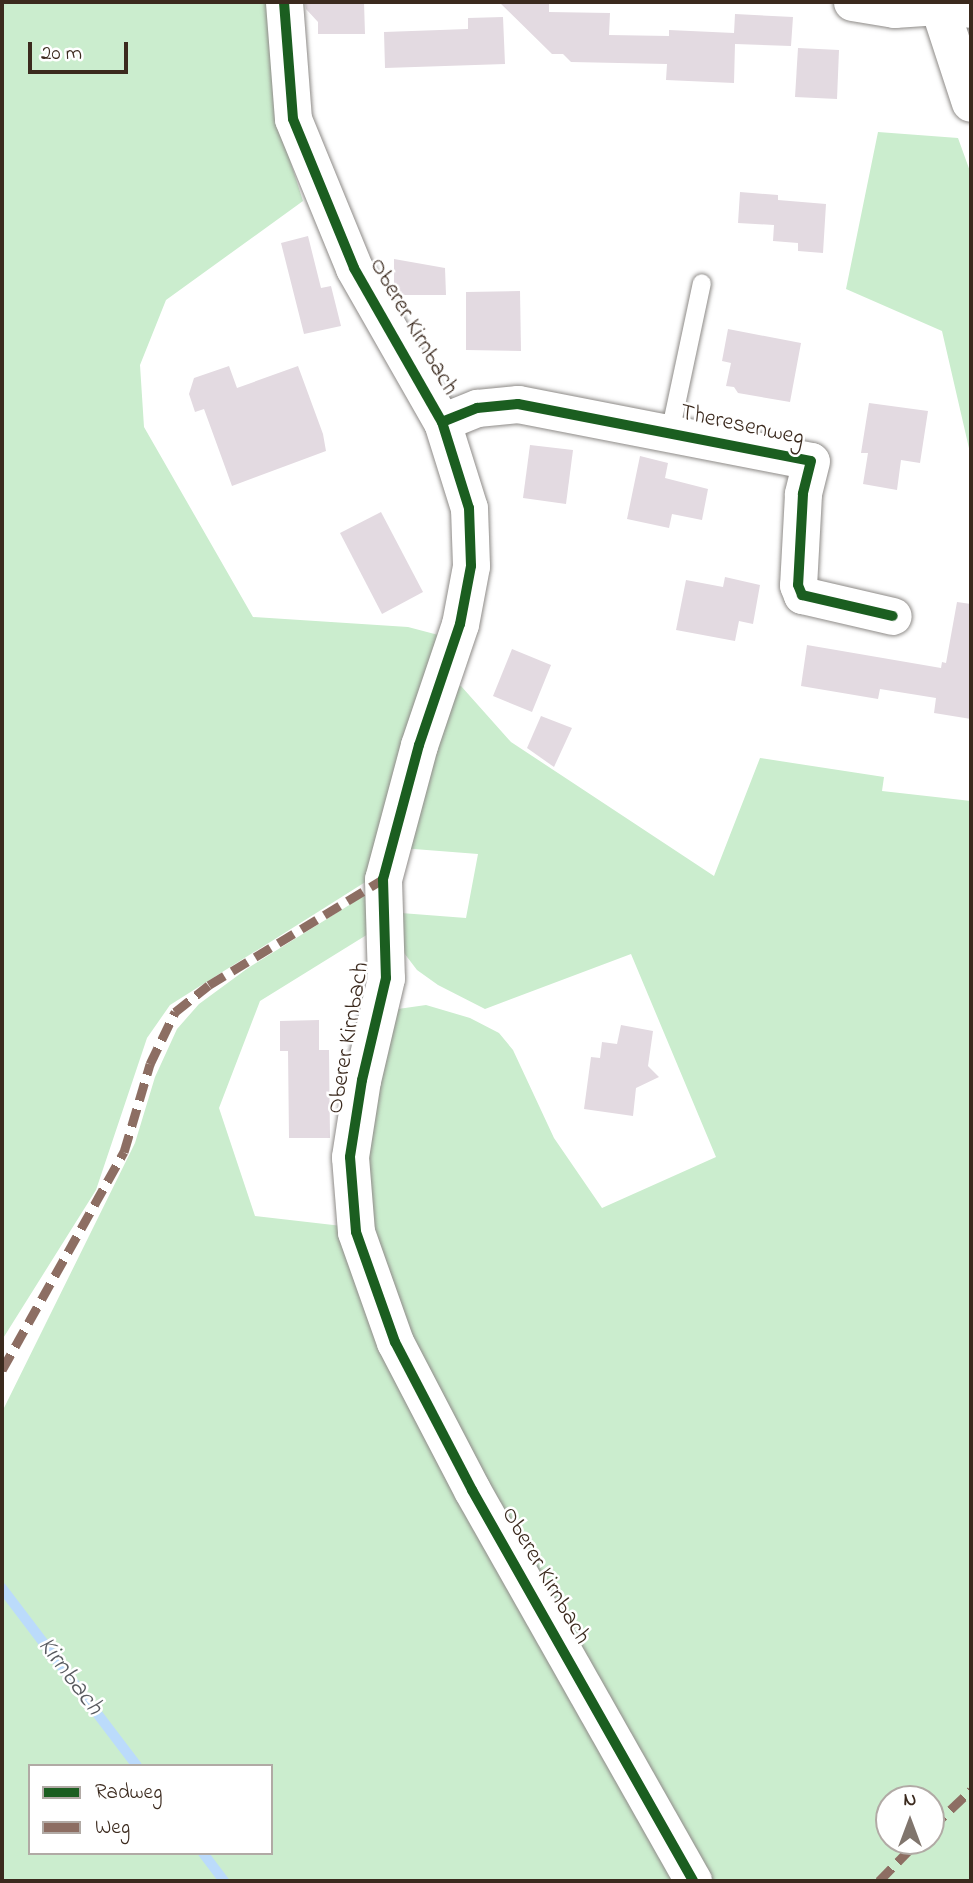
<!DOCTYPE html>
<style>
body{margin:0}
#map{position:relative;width:973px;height:1883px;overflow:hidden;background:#fff;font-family:"Indie Flower",sans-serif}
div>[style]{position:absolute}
.green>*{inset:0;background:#cbedce}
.stream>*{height:10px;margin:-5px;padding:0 5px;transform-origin:5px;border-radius:5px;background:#bbdbfb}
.building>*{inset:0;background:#e3dae1}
.roads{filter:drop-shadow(0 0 2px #8e8b88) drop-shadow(0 0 2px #8e8b88)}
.service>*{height:18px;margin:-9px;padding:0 9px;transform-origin:9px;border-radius:9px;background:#fff}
.minor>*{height:37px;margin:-18.5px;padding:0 18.5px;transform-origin:18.5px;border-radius:18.5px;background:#fff}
.secondary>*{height:38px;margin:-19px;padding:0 19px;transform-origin:19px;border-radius:19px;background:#fff}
.quiet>*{height:9px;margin-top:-4.5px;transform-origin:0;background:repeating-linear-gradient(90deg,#8d6e63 0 18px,transparent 0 27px)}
.cycleway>*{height:10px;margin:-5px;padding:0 5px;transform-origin:5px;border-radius:5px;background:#1b5e20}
span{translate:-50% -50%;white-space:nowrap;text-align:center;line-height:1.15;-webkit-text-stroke:5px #fff;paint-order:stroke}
.street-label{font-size:24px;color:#3b2a1e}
.water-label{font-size:26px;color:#595b60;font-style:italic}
.frame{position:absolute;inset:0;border:4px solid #3b2a1e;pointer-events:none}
.legend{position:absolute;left:28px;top:1764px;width:245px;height:91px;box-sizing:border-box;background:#fff;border:2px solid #b1aaa5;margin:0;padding:9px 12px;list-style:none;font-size:21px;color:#3b2a1e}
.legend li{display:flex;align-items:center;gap:14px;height:35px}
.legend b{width:35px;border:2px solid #b1aaa5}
.north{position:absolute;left:875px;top:1785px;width:70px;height:70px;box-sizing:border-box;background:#fff;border:2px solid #b1aaa5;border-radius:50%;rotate:0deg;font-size:19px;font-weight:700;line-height:28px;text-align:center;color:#3b2a1e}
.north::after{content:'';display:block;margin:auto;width:24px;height:32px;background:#80756d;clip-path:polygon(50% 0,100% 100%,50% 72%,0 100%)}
.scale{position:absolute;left:28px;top:42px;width:100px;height:32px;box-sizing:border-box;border:4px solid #3b2a1e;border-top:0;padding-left:9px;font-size:21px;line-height:24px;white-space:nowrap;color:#3b2a1e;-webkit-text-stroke:5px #fff;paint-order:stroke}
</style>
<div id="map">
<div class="green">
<i style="clip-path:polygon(2px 2px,269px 2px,275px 113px,303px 201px,166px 300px,140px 365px,144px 427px,253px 617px,408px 627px,446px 637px,367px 881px,170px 1005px,147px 1038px,96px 1190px,2px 1340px)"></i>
<i style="clip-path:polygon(878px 132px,958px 138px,971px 174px,971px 457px,942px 331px,846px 289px)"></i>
<i style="clip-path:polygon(evenodd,461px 686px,511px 742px,714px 876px,760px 758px,884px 777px,882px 791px,971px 801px,971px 1881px,703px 1881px,407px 1349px,370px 1222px,363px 1147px,376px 1054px,398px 1009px,426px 1005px,470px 1018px,499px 1033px,513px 1050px,554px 1138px,602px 1208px,716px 1157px,631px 954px,485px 1009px,438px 985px,417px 970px,401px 949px,388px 912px,466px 918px,478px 854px,401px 848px,450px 690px,461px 686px,889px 1799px,931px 1799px,931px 1841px,889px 1841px,889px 1799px)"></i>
<i style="clip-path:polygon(evenodd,367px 894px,373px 931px,260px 1001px,219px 1108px,255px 1216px,342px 1226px,686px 1881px,2px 1881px,2px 1412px,135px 1143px,155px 1077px,177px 1029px,199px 1004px,248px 968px,367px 894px,30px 1766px,271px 1766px,271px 1853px,30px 1853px,30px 1766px)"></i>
</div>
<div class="stream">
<i style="left:2px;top:1588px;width:223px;rotate:52.8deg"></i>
<i style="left:203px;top:1853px;width:35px;rotate:53deg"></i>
</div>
<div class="building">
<i style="clip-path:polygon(305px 2px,364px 2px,365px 34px,318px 34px,318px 22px,306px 9px)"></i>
<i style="clip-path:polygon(499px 2px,549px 2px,549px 12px,610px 13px,609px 35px,669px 36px,669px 30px,734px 33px,735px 14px,793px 17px,791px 46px,735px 44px,734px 83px,666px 80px,667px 64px,571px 62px,563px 54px,552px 54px)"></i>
<i style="clip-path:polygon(503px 17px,505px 64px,385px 68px,384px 32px,468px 29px,468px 18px)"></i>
<i style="clip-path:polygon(798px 48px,839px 50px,837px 99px,795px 97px)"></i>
<i style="clip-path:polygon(740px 192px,778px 195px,778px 200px,826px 204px,823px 253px,798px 251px,798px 243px,773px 241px,774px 225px,738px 223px)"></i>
<i style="clip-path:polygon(308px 236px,321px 288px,331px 286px,341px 326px,304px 334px,281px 243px)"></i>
<i style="clip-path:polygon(394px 259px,445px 268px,446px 295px,394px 295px)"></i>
<i style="clip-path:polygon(520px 291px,521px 351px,466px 350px,466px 292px)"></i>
<i style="clip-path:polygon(728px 329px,801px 343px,790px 402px,738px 393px,734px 387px,726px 386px,731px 363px,722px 361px)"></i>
<i style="clip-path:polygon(229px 366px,237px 388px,298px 366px,323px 434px,326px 451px,232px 486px,204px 409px,195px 412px,189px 394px,194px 378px)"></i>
<i style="clip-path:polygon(869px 403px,928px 411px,920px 463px,901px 460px,897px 490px,863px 484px,868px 453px,861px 453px)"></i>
<i style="clip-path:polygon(530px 445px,573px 450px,566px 504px,523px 498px)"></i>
<i style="clip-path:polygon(640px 456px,668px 463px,665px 478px,708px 489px,702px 520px,672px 514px,669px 528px,627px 519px)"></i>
<i style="clip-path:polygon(381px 512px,423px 592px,382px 614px,340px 533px)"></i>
<i style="clip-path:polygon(725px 577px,760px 585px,753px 624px,739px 621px,735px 641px,676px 630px,686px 580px,723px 587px)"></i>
<i style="clip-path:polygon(957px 602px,971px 604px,971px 719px,934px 713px,936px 698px,880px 689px,878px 699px,801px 686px,807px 645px,941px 668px,942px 662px,946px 663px)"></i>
<i style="clip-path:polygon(512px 649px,551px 665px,532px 712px,493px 696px)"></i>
<i style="clip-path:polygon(541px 716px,572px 728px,554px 767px,527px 748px)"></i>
<i style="clip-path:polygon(319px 1020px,319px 1050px,329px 1050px,330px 1138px,289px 1138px,288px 1051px,280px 1051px,280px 1021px)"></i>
<i style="clip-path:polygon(621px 1025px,653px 1031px,648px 1066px,659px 1077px,636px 1088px,633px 1116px,584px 1109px,591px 1057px,600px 1058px,602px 1042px,617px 1044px)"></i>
</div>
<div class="roads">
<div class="service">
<i style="left:670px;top:433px;width:153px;rotate:-78deg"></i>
</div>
<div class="minor">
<i style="left:284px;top:2px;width:117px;rotate:85.6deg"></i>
<i style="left:293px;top:119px;width:161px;rotate:67.7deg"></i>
<i style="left:354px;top:268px;width:177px;rotate:60.3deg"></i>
<i style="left:442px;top:422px;width:90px;rotate:72.6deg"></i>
<i style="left:469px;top:508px;width:58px;rotate:88deg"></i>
<i style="left:471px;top:566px;width:59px;rotate:100.7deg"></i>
<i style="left:460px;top:624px;width:128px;rotate:108.7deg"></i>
<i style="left:419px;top:745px;width:139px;rotate:105deg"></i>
<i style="left:383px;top:879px;width:99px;rotate:88.3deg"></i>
<i style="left:386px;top:978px;width:105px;rotate:103.2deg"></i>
<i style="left:362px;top:1080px;width:78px;rotate:98.9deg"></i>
<i style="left:350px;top:1157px;width:75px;rotate:85.4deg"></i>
<i style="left:356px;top:1232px;width:117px;rotate:70.5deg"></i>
<i style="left:395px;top:1342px;width:167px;rotate:62.5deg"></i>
<i style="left:472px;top:1490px;width:449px;rotate:60.5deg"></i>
<i style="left:852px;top:2px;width:43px;rotate:9.5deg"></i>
<i style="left:894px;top:9px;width:45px;rotate:-3.8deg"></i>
<i style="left:939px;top:6px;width:32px;rotate:5deg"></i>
<i style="left:442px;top:422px;width:38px;rotate:-22deg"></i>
<i style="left:477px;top:408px;width:41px;rotate:-5.6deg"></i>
<i style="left:518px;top:404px;width:298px;rotate:11deg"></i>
<i style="left:811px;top:461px;width:34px;rotate:104deg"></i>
<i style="left:803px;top:494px;width:91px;rotate:93.1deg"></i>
<i style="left:798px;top:585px;width:11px;rotate:68deg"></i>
<i style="left:802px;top:595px;width:93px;rotate:13deg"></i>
</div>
<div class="secondary">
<i style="left:938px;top:2px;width:106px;rotate:71.9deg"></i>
</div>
</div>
<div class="quiet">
<i style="left:2px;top:1370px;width:250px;rotate:-60.8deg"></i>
<i style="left:124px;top:1152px;width:92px;rotate:-73.5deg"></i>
<i style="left:150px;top:1064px;width:58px;rotate:-64.3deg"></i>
<i style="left:175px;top:1012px;width:43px;rotate:-38.5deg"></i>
<i style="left:209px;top:985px;width:204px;rotate:-31.3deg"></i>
<i style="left:931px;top:1828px;width:55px;rotate:-43.5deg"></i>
<i style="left:879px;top:1881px;width:56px;rotate:-45.7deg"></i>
</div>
<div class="cycleway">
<i style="left:284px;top:2px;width:117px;rotate:85.6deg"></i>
<i style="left:293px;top:119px;width:161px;rotate:67.7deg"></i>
<i style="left:354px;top:268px;width:177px;rotate:60.3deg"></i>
<i style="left:442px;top:422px;width:90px;rotate:72.6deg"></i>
<i style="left:469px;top:508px;width:58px;rotate:88deg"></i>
<i style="left:471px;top:566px;width:59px;rotate:100.7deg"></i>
<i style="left:460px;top:624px;width:128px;rotate:108.7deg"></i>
<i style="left:419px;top:745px;width:139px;rotate:105deg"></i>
<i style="left:383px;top:879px;width:99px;rotate:88.3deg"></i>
<i style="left:386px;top:978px;width:105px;rotate:103.2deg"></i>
<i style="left:362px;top:1080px;width:78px;rotate:98.9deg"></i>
<i style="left:350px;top:1157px;width:75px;rotate:85.4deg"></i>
<i style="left:356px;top:1232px;width:117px;rotate:70.5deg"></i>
<i style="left:395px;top:1342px;width:167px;rotate:62.5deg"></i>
<i style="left:472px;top:1490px;width:449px;rotate:60.5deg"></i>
<i style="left:442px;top:422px;width:38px;rotate:-22deg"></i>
<i style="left:477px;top:408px;width:41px;rotate:-5.6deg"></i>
<i style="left:518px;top:404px;width:298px;rotate:11deg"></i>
<i style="left:811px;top:461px;width:34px;rotate:104deg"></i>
<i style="left:803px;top:494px;width:91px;rotate:93.1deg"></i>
<i style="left:798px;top:585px;width:11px;rotate:68deg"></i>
<i style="left:802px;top:595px;width:93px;rotate:13deg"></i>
</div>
<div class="street-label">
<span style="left:413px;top:327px;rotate:60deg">Oberer Kirnbach</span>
<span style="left:742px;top:426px;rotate:12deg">Theresenweg</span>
<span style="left:349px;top:1038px;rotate:-80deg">Oberer Kirnbach</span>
<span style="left:545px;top:1576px;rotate:60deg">Oberer Kirnbach</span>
</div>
<div class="water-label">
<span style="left:69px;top:1677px;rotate:53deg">Kirnbach</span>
</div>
<div class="frame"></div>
<ul class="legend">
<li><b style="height:9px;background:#1b5e20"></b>Radweg</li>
<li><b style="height:9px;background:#8d6e63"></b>Weg</li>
</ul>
<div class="north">N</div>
<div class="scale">20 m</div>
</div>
